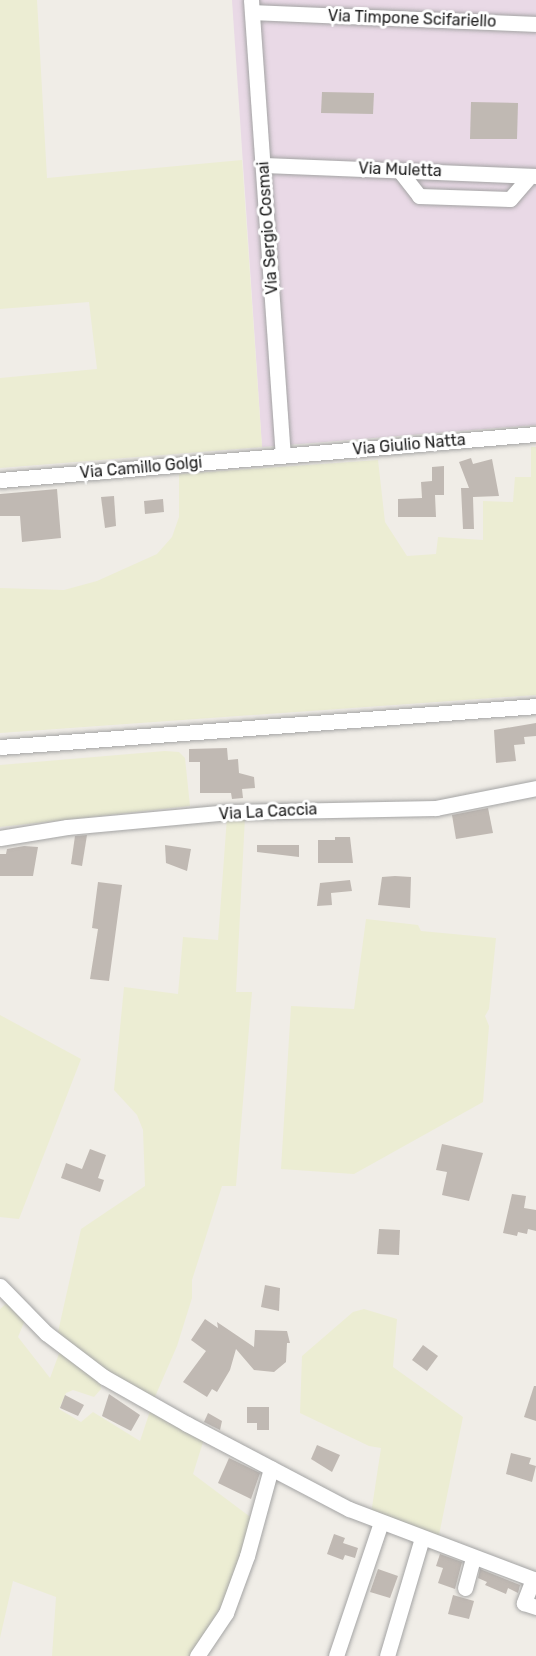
<!DOCTYPE html>
<style>
body{margin:0}
#map{position:relative;width:536px;height:1656px;overflow:hidden;background:#f0ede7;font-family:Rubik,sans-serif}
div>[style]{position:absolute}
.industrial>*{inset:0;background:#e9d9e6}
.farmland>*{inset:0;background:#ecedd3}
.building>*{inset:0;background:#c0b9b3}
.roads{filter:drop-shadow(0 0 2px #a4a4a4) drop-shadow(0 0 2px #a4a4a4)}
.minor>*{height:15px;margin:-7.5px;padding:0 7.5px;transform-origin:7.5px;border-radius:7.5px;background:#fff}
span{translate:-50% -50%;white-space:nowrap;text-align:center;line-height:1.15;-webkit-text-stroke:6px #fff;paint-order:stroke}
.street-label{font-size:16px;color:#202020}
</style>
<div id="map">
<div class="industrial">
<i style="clip-path:polygon(232px 0,536px 0,536px 425px,262px 447px)"></i>
</div>
<div class="farmland">
<i style="clip-path:polygon(0 0,37px 0,47px 178px,242px 160px,262px 447px,0 468px,0 378px,97px 369px,89px 302px,0 309px)"></i>
<i style="clip-path:polygon(531px 447px,536px 447px,536px 695px,0 733px,0 588px,64px 590px,97px 581px,157px 554px,172px 537px,179px 517px,179px 474px,378px 460px,385px 522px,407px 556px,436px 554px,438px 537px,483px 540px,483px 501px,513px 502px,515px 477px,531px 477px)"></i>
<i style="clip-path:polygon(165px 751px,179px 752px,185px 758px,190px 806px,0 827px,0 765px)"></i>
<i style="clip-path:polygon(227px 817px,245px 817px,236px 992px,252px 992px,236px 1186px,222px 1186px,192px 1280px,192px 1298px,177px 1346px,154px 1399px,89px 1359px,58px 1332px,81px 1229px,145px 1186px,143px 1130px,137px 1115px,114px 1090px,124px 987px,178px 994px,183px 937px,218px 940px)"></i>
<i style="clip-path:polygon(366px 919px,418px 925px,421px 931px,496px 938px,489px 1009px,485px 1016px,489px 1026px,483px 1102px,354px 1174px,281px 1169px,291px 1006px,354px 1009px)"></i>
<i style="clip-path:polygon(0 1015px,81px 1059px,19px 1219px,0 1217px)"></i>
<i style="clip-path:polygon(8px 1302px,25px 1320px,18px 1337px,50px 1378px,60px 1351px,100px 1380px,101px 1389px,94px 1397px,73px 1390px,66px 1393px,59px 1409px,81px 1422px,93px 1412px,140px 1441px,151px 1408px,204px 1439px,193px 1474px,253px 1519px,236px 1582px,191px 1656px,52px 1656px,56px 1597px,13px 1581px,0 1638px,0 1309px)"></i>
<i style="clip-path:polygon(364px 1309px,397px 1319px,393px 1367px,463px 1417px,438px 1540px,371px 1514px,381px 1448px,369px 1446px,300px 1413px,302px 1356px,353px 1312px)"></i>
</div>
<div class="building">
<i style="clip-path:polygon(322px 92px,374px 93px,373px 114px,321px 113px)"></i>
<i style="clip-path:polygon(471px 102px,518px 103px,517px 139px,470px 139px)"></i>
<i style="clip-path:polygon(471px 458px,473px 464px,492px 459px,499px 496px,473px 497px,474px 529px,463px 529px,461px 488px,469px 488px,459px 462px)"></i>
<i style="clip-path:polygon(444px 466px,444px 495px,435px 495px,436px 517px,398px 517px,398px 499px,422px 498px,421px 482px,432px 481px,432px 467px)"></i>
<i style="clip-path:polygon(57px 489px,61px 538px,22px 542px,20px 516px,0 516px,0 494px)"></i>
<i style="clip-path:polygon(114px 496px,116px 526px,105px 528px,101px 497px)"></i>
<i style="clip-path:polygon(163px 499px,164px 512px,145px 514px,144px 501px)"></i>
<i style="clip-path:polygon(536px 723px,536px 736px,524px 737px,525px 744px,514px 745px,516px 761px,496px 763px,494px 730px)"></i>
<i style="clip-path:polygon(227px 748px,228px 760px,238px 759px,239px 773px,254px 777px,255px 788px,242px 789px,243px 798px,232px 799px,231px 793px,200px 793px,200px 762px,189px 762px,189px 749px)"></i>
<i style="clip-path:polygon(488px 808px,493px 833px,456px 839px,452px 815px)"></i>
<i style="clip-path:polygon(87px 835px,82px 866px,71px 864px,75px 836px)"></i>
<i style="clip-path:polygon(335px 837px,350px 837px,353px 863px,318px 863px,318px 840px,335px 840px)"></i>
<i style="clip-path:polygon(165px 845px,191px 849px,187px 871px,166px 863px)"></i>
<i style="clip-path:polygon(257px 845px,299px 845px,299px 857px,257px 852px)"></i>
<i style="clip-path:polygon(24px 846px,38px 847px,33px 876px,0 876px,0 854px,6px 854px,7px 849px)"></i>
<i style="clip-path:polygon(395px 876px,411px 877px,410px 908px,378px 905px,382px 877px)"></i>
<i style="clip-path:polygon(350px 880px,352px 891px,331px 893px,332px 905px,317px 906px,320px 883px)"></i>
<i style="clip-path:polygon(98px 882px,122px 885px,109px 981px,90px 979px,98px 929px,92px 928px)"></i>
<i style="clip-path:polygon(442px 1144px,483px 1153px,469px 1201px,442px 1195px,447px 1172px,436px 1170px)"></i>
<i style="clip-path:polygon(90px 1149px,106px 1155px,98px 1178px,104px 1180px,100px 1192px,61px 1178px,66px 1163px,82px 1169px)"></i>
<i style="clip-path:polygon(512px 1194px,526px 1196px,524px 1208px,536px 1210px,536px 1231px,528px 1229px,527px 1234px,518px 1232px,517px 1236px,503px 1233px)"></i>
<i style="clip-path:polygon(379px 1229px,400px 1230px,399px 1255px,377px 1254px)"></i>
<i style="clip-path:polygon(265px 1285px,280px 1288px,279px 1311px,261px 1307px)"></i>
<i style="clip-path:polygon(205px 1319px,218px 1328px,217px 1322px,254px 1347px,255px 1330px,287px 1331px,290px 1343px,287px 1343px,286px 1362px,274px 1372px,254px 1370px,236px 1349px,230px 1370px,217px 1392px,212px 1389px,207px 1397px,183px 1382px,206px 1351px,191px 1340px)"></i>
<i style="clip-path:polygon(423px 1345px,438px 1356px,427px 1371px,412px 1360px)"></i>
<i style="clip-path:polygon(534px 1386px,536px 1386px,536px 1421px,524px 1417px)"></i>
<i style="clip-path:polygon(109px 1394px,140px 1415px,131px 1431px,102px 1416px)"></i>
<i style="clip-path:polygon(65px 1395px,84px 1405px,78px 1416px,60px 1408px)"></i>
<i style="clip-path:polygon(247px 1407px,269px 1407px,269px 1430px,257px 1430px,257px 1423px,247px 1423px)"></i>
<i style="clip-path:polygon(208px 1413px,222px 1421px,220px 1430px,204px 1422px)"></i>
<i style="clip-path:polygon(317px 1445px,340px 1455px,332px 1472px,311px 1459px)"></i>
<i style="clip-path:polygon(511px 1453px,531px 1458px,529px 1464px,536px 1466px,532px 1482px,506px 1474px)"></i>
<i style="clip-path:polygon(229px 1458px,260px 1473px,251px 1499px,218px 1483px)"></i>
<i style="clip-path:polygon(334px 1534px,345px 1538px,343px 1543px,358px 1548px,355px 1558px,345px 1555px,343px 1560px,327px 1554px)"></i>
<i style="clip-path:polygon(440px 1554px,462px 1562px,455px 1589px,438px 1583px,443px 1568px,436px 1566px)"></i>
<i style="clip-path:polygon(378px 1569px,398px 1576px,390px 1598px,370px 1592px)"></i>
<i style="clip-path:polygon(480px 1569px,520px 1585px,518px 1593px,508px 1588px,506px 1594px,485px 1585px,487px 1582px,478px 1578px)"></i>
<i style="clip-path:polygon(453px 1595px,474px 1601px,469px 1619px,448px 1614px)"></i>
</div>
<div class="roads">
<div class="minor">
<i style="left:251px;top:0;width:456px;rotate:86deg"></i>
<i style="left:252px;top:12px;width:284px;rotate:2.4deg"></i>
<i style="left:264px;top:165px;width:272px;rotate:2.3deg"></i>
<i style="left:399px;top:170px;width:33px;rotate:52deg"></i>
<i style="left:419px;top:196px;width:91px;rotate:1.9deg"></i>
<i style="left:510px;top:199px;width:30px;rotate:-49deg"></i>
<i style="left:0;top:480px;width:538px;rotate:-4.91deg"></i>
<i style="left:0;top:747px;width:538px;rotate:-4.37deg"></i>
<i style="left:0;top:838px;width:68px;rotate:-9.3deg"></i>
<i style="left:67px;top:827px;width:163px;rotate:-5.3deg"></i>
<i style="left:229px;top:812px;width:207px;rotate:-1.1deg"></i>
<i style="left:436px;top:808px;width:102px;rotate:-11.3deg"></i>
<i style="left:0;top:1286px;width:66px;rotate:45.6deg"></i>
<i style="left:46px;top:1333px;width:73px;rotate:37.2deg"></i>
<i style="left:104px;top:1377px;width:95px;rotate:29.5deg"></i>
<i style="left:187px;top:1424px;width:183px;rotate:27.7deg"></i>
<i style="left:349px;top:1509px;width:200px;rotate:20.8deg"></i>
<i style="left:533px;top:1579px;width:26px;rotate:111deg"></i>
<i style="left:524px;top:1603px;width:13px;rotate:18deg"></i>
<i style="left:465px;top:1588px;width:31px;rotate:-75deg"></i>
<i style="left:197px;top:1656px;width:52px;rotate:-56deg"></i>
<i style="left:226px;top:1613px;width:61px;rotate:-69.8deg"></i>
<i style="left:247px;top:1556px;width:91px;rotate:-74.7deg"></i>
<i style="left:336px;top:1656px;width:141px;rotate:-71.4deg"></i>
<i style="left:387px;top:1656px;width:123px;rotate:-73.5deg"></i>
</div>
</div>
<div class="street-label">
<span style="left:412px;top:19px;rotate:2deg">Via Timpone Scifariello</span>
<span style="left:400px;top:170px;rotate:2deg">Via Muletta</span>
<span style="left:268px;top:228px;rotate:-94deg">Via Sergio Cosmai</span>
<span style="left:409px;top:445px;rotate:-5deg">Via Giulio Natta</span>
<span style="left:141px;top:468px;rotate:-5deg">Via Camillo Golgi</span>
<span style="left:268px;top:812px;rotate:-3deg">Via La Caccia</span>
</div>
</div>
